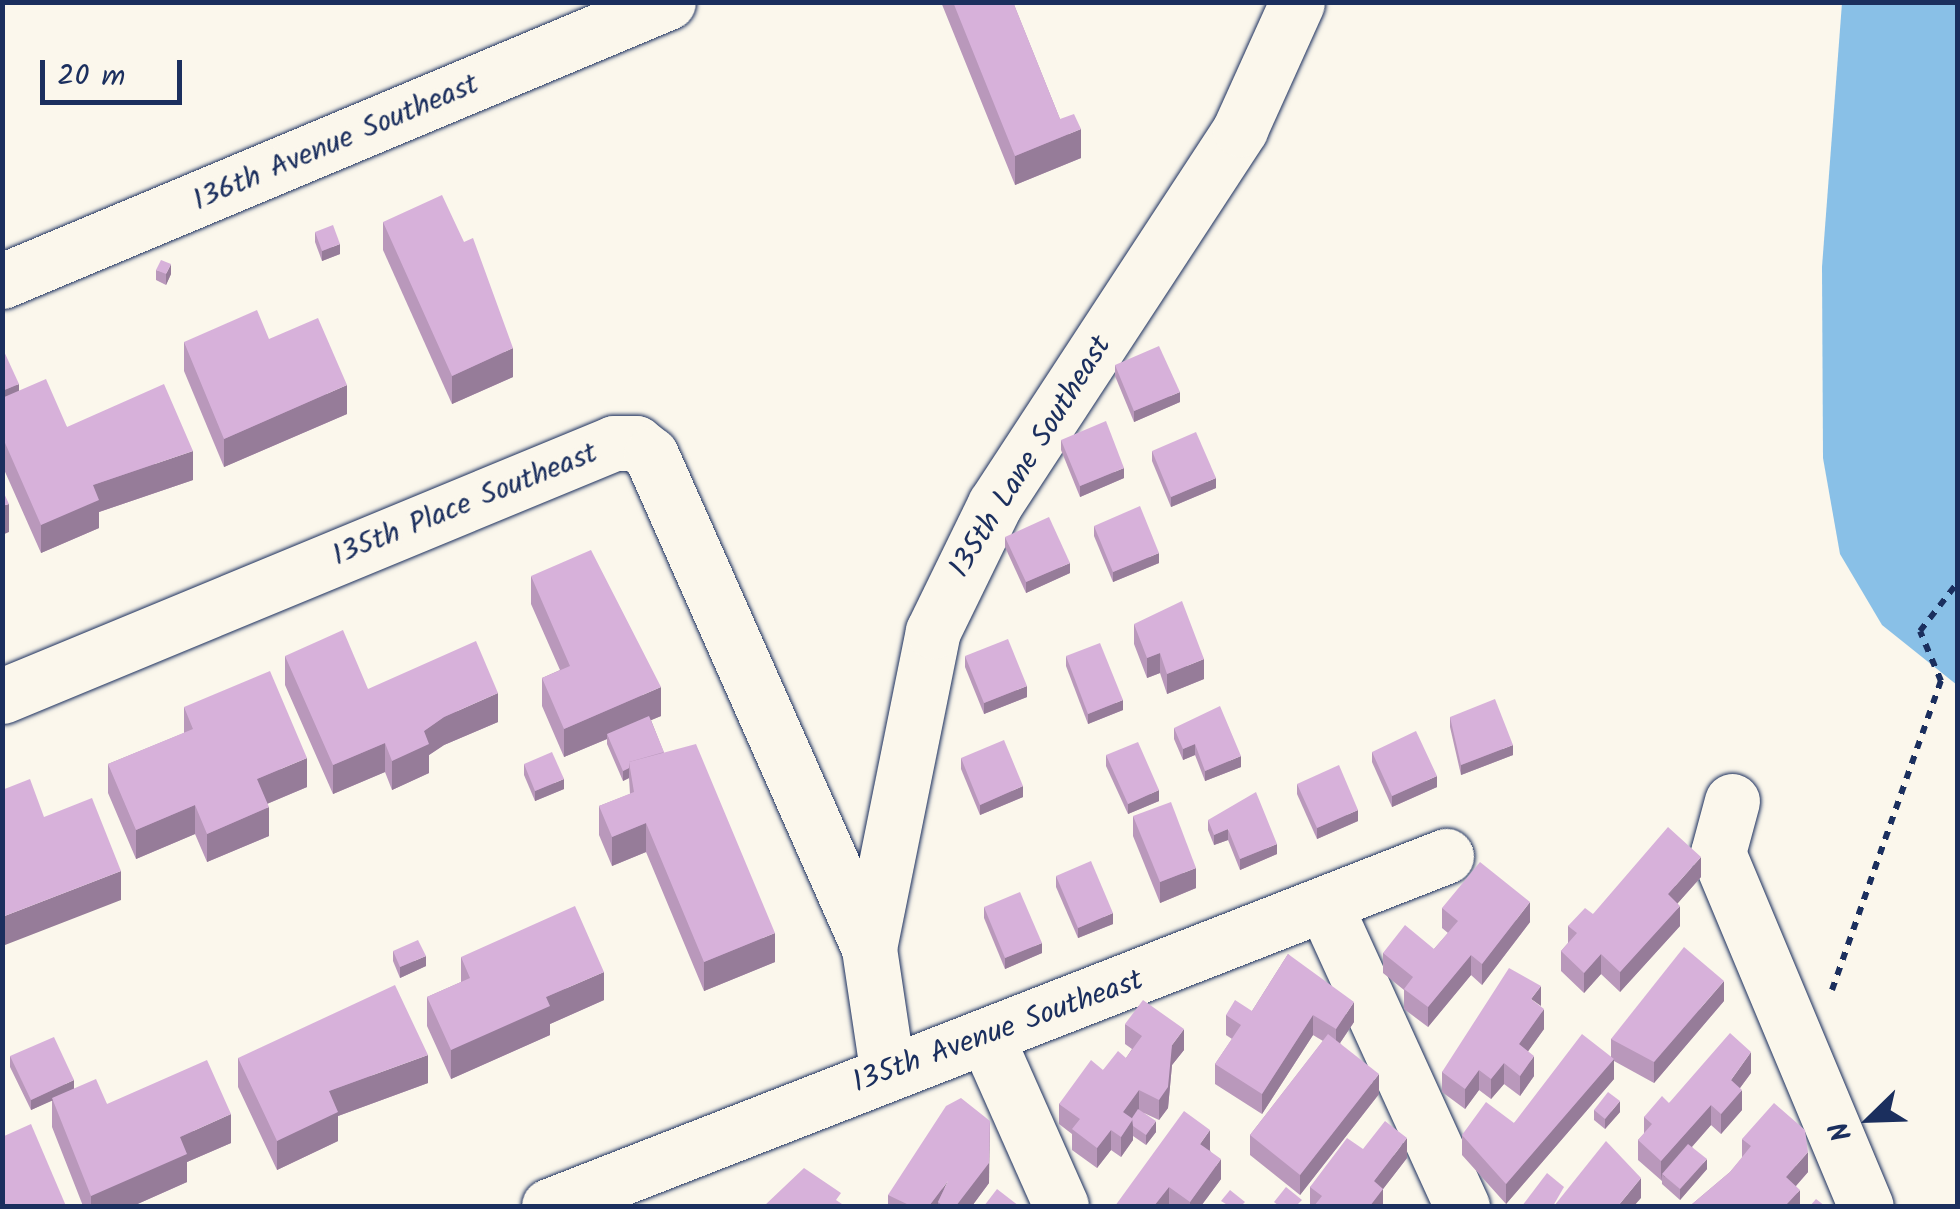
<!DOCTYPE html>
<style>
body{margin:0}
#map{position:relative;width:1960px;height:1209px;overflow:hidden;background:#fbf7ec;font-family:Kalam,sans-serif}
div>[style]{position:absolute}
.water>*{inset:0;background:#89c0e7}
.path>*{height:6px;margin-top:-3px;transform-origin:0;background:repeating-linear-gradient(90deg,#1b2f5e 0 8px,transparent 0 16px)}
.roads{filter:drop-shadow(0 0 2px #1b2f5e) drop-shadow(0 0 2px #1b2f5e)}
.minor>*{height:55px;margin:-27.5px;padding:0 27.5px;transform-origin:27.5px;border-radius:27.5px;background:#fbf7ec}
.wall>*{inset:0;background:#b998bb}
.shaded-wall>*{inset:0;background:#967c99}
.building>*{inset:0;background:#d7b1da}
span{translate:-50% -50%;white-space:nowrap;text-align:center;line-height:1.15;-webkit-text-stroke:8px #fbf7ec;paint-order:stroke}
.street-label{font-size:30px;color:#1b2f5e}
.frame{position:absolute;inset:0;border:5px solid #1b2f5e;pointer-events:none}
.north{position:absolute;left:1820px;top:1069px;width:100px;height:100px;-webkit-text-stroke:8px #fbf7ec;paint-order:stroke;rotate:247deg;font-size:28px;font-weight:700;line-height:40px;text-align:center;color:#1b2f5e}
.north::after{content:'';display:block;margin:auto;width:35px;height:45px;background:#1b2f5e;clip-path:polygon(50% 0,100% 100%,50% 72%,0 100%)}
.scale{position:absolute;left:40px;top:60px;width:142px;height:45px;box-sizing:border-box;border:5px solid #1b2f5e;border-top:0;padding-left:12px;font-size:30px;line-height:35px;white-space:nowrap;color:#1b2f5e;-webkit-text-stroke:8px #fbf7ec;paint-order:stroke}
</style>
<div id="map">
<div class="water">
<i style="clip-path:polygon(1842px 3px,1957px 3px,1957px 685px,1882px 625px,1840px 554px,1823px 458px,1822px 267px)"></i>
</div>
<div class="path">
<i style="left:1832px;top:990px;width:328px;rotate:-70.6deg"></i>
<i style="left:1941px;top:681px;width:54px;rotate:-112.8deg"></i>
<i style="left:1920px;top:631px;width:62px;rotate:-52.2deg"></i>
</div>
<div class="roads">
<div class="minor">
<i style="left:2px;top:281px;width:722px;rotate:-22.73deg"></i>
<i style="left:2px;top:696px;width:662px;rotate:-22.46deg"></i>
<i style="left:614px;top:443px;width:22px"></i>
<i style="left:636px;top:443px;width:19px;rotate:39deg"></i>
<i style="left:651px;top:455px;width:539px;rotate:66.15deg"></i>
<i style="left:1732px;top:801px;width:54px;rotate:105.1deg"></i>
<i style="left:1718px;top:853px;width:383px;rotate:67.3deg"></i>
<i style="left:1326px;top:908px;width:328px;rotate:65.5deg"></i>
<i style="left:988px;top:1041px;width:180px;rotate:66.1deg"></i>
<i style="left:887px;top:1069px;width:122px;rotate:-98.5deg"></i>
<i style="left:869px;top:948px;width:323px;rotate:-78.6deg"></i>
<i style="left:933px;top:631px;width:141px;rotate:-64deg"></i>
<i style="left:995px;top:504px;width:448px;rotate:-56.8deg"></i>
<i style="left:1240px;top:129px;width:138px;rotate:-65.7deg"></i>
<i style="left:549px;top:1206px;width:963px;rotate:-21.32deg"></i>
</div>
</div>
<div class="wall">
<i style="clip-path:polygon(941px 2px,1013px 2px,1060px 119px,1081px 158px,1015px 185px)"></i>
<i style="clip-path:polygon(383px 222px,464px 242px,513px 377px,452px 404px,383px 250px)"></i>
<i style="clip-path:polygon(315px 232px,340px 254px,322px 261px,315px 242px)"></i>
<i style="clip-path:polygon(156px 270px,171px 274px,166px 285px,156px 280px)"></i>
<i style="clip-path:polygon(269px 339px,347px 414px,224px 467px,184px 371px,184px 342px)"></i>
<i style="clip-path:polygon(2px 347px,19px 391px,67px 427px,193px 480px,99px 512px,99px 528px,41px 553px,2px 465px)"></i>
<i style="clip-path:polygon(1115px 365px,1180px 402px,1134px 422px,1115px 376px)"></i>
<i style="clip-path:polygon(1061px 440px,1124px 478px,1080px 497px,1061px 450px)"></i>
<i style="clip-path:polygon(1152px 451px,1216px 488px,1171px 507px,1152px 461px)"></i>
<i style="clip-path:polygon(1094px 526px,1159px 563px,1113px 582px,1094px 536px)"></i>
<i style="clip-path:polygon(1005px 537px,1070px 573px,1026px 593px,1005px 547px)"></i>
<i style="clip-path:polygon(531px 576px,661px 716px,651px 720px,664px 753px,775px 962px,704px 991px,646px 852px,612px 866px,599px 835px,599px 806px,630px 794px,629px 778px,623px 781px,607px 744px,607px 739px,564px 757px,542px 706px,542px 678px,560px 670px,531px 604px)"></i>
<i style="clip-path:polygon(1134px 624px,1204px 679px,1167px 694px,1160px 673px,1147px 678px,1134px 644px)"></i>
<i style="clip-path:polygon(285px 656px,368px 689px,498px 722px,444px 745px,429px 755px,429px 773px,392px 790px,385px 772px,333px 794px,285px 685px)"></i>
<i style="clip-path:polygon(965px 656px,1027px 697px,984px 714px,965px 667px)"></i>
<i style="clip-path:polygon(1066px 656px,1123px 710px,1088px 724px,1066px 666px)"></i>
<i style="clip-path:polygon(184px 707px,307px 787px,267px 804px,269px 836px,207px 862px,195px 834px,136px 859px,108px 793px,108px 764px,184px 733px)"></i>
<i style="clip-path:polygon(1450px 717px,1513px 755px,1461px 775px,1450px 727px)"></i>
<i style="clip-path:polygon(1174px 728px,1241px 767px,1205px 781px,1195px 755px,1183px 760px,1174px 739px)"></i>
<i style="clip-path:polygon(1372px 752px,1437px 787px,1392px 807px,1372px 762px)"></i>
<i style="clip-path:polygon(1106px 755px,1159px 801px,1128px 814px,1106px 766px)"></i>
<i style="clip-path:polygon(961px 758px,1023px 797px,980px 815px,961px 769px)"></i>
<i style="clip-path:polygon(524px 764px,564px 789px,535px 801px,524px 775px)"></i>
<i style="clip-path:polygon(1297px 784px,1358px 821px,1317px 839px,1297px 794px)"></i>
<i style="clip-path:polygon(1133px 816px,1196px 888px,1160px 903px,1133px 836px)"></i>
<i style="clip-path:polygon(1208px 820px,1277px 854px,1240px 870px,1228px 840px,1214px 845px,1208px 830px)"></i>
<i style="clip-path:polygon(1056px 876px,1113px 924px,1078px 938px,1056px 887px)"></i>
<i style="clip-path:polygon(1701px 877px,1677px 904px,1680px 926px,1620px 992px,1601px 974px,1584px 993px,1561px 971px,1561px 951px,1568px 943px,1568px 926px,1593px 914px)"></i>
<i style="clip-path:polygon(984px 907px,1042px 953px,1005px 969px,984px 918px)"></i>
<i style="clip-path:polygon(1442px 908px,1530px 922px,1482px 985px,1471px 975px,1428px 1027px,1404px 1009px,1404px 990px,1383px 973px,1383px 953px,1434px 949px,1448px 933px,1442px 928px)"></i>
<i style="clip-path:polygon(393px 951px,426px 966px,400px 978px,393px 961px)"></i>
<i style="clip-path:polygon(1288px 954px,1354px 1022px,1340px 1043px,1379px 1094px,1300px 1195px,1250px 1155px,1250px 1135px,1323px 1041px,1313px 1035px,1262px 1114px,1215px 1084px,1215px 1064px,1232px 1039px,1226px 1035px,1226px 1015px,1252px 1011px)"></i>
<i style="clip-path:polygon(461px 957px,604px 1000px,550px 1024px,550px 1035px,451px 1079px,427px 1026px,427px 997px,461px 982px)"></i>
<i style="clip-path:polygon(1724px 1001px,1654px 1083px,1614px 1061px,1614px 1079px,1506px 1204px,1462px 1155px,1462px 1135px,1514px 1123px,1611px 1057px,1611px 1039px)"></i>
<i style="clip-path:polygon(1541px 1007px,1544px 1029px,1528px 1051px,1534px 1076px,1520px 1096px,1504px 1084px,1491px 1099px,1479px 1090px,1465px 1109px,1442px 1092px,1442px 1072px)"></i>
<i style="clip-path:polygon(1125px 1024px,1184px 1050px,1172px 1065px,1168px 1108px,1159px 1120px,1144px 1113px,1156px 1132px,1146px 1145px,1133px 1136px,1133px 1140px,1121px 1157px,1111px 1150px,1097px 1168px,1072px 1150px,1072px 1134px,1059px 1124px,1059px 1104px,1103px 1070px,1126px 1058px,1132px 1049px,1125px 1044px)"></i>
<i style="clip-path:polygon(10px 1056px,74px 1089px,107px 1104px,231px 1143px,187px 1162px,187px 1182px,133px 1206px,83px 1206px,52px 1127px,52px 1100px,31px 1110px,10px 1067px)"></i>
<i style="clip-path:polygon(238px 1058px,428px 1083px,338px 1116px,338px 1141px,277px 1170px,238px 1087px)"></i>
<i style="clip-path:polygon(1751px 1073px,1740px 1088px,1742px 1110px,1721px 1134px,1711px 1125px,1692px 1147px,1707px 1169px,1680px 1200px,1662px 1184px,1662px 1181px,1638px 1160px,1638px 1140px,1644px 1134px,1644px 1117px,1669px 1103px)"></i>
<i style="clip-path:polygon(1594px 1110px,1620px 1112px,1605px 1129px,1594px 1120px)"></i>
<i style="clip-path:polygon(1742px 1139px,1808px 1172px,1796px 1186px,1800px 1206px,1691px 1206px,1691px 1205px,1730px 1172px,1742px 1158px)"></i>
<i style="clip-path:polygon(1363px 1149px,1407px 1158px,1383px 1189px,1383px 1206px,1310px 1206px,1310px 1187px)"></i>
<i style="clip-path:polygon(1210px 1150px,1221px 1179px,1201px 1206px,1115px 1206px)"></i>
<i style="clip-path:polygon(989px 1183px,972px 1206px,974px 1206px,888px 1206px,888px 1195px)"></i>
</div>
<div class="shaded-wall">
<i style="clip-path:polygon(1081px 129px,1081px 158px,1015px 185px,1015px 156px)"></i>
<i style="clip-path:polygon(340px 244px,340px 254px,322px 261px,322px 251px)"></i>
<i style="clip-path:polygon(171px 264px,171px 274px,166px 285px,166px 274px)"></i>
<i style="clip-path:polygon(513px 348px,513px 377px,452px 404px,452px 376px)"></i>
<i style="clip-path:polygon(19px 384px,19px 394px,2px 402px,2px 391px)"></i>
<i style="clip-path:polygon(347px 385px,347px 414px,224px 467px,224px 439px)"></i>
<i style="clip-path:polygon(1180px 392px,1180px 402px,1134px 422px,1134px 411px)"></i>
<i style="clip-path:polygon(193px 451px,193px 480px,99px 512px,99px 528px,41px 553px,41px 525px,93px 485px)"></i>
<i style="clip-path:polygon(1124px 468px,1124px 478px,1080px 497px,1080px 486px)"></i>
<i style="clip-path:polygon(1216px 478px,1216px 488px,1171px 507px,1171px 497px)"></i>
<i style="clip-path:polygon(9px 504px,9px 532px,2px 535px,2px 506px)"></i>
<i style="clip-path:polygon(1159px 553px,1159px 563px,1113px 582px,1113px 572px)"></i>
<i style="clip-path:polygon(1070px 563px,1070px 573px,1026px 593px,1026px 582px)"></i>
<i style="clip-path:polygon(1160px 653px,1160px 673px,1147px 678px,1147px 658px)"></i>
<i style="clip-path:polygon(1204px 659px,1204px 679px,1167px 694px,1167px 674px)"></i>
<i style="clip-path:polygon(1027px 686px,1027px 697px,984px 714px,984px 703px)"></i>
<i style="clip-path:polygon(661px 687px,661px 716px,609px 738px,607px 734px,607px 739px,564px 757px,564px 729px)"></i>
<i style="clip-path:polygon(498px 693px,498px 722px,444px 745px,429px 755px,429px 773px,392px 790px,392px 761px,424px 731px,444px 717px)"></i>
<i style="clip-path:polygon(1123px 700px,1123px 710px,1088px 724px,1088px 714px)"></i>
<i style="clip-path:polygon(385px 743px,385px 772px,333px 794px,333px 765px)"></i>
<i style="clip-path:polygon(1195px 744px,1195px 755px,1183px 760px,1183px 749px)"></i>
<i style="clip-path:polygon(1513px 745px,1513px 755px,1461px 775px,1461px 765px)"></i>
<i style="clip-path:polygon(1241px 756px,1241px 767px,1205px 781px,1205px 771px)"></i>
<i style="clip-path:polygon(307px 758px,307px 787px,257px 808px,257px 779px)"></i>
<i style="clip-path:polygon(629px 768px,629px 778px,623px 781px,623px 771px)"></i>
<i style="clip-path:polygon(1437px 776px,1437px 787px,1392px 807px,1392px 796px)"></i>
<i style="clip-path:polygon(564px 779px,564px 789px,535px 801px,535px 791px)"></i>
<i style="clip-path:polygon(1023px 786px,1023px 797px,980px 815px,980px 805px)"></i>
<i style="clip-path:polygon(1159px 790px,1159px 801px,1128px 814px,1128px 804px)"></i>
<i style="clip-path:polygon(195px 805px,195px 834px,136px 859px,136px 830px)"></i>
<i style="clip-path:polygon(269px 807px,269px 836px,207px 862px,207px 834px)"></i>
<i style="clip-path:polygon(1358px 810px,1358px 821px,1317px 839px,1317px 828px)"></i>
<i style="clip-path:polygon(646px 823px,646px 852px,612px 866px,612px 837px)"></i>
<i style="clip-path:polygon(1228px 829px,1228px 840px,1214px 845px,1214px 835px)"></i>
<i style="clip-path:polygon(1277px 844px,1277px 854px,1240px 870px,1240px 859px)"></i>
<i style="clip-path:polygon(1701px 857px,1701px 877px,1668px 914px,1668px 894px)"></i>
<i style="clip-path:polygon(1196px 868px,1196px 888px,1160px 903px,1160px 882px)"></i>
<i style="clip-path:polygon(121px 871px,121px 900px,5px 945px,5px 963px,2px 964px,2px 917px)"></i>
<i style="clip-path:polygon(1530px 902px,1530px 922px,1482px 985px,1482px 964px)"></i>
<i style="clip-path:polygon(1680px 906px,1680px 926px,1620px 992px,1620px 972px)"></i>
<i style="clip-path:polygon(1113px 913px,1113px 924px,1078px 938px,1078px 928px)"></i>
<i style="clip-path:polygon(775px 933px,775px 962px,704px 991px,704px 962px)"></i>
<i style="clip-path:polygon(1042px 943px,1042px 953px,1005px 969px,1005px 958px)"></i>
<i style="clip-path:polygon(1601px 954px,1601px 974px,1584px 993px,1584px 973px)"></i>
<i style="clip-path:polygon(1471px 955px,1471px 975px,1428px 1027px,1428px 1007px)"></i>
<i style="clip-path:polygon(426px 956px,426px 966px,400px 978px,400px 967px)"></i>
<i style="clip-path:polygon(604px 972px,604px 1000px,550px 1024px,550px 1035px,451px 1079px,451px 1050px,546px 997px)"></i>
<i style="clip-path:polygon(1724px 981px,1724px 1001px,1654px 1083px,1654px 1062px)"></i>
<i style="clip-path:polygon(1541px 986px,1541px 1006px,1531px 999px)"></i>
<i style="clip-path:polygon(1354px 1002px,1354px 1022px,1336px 1049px,1336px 1029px)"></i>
<i style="clip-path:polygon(1544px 1009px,1544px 1029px,1519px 1064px,1519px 1044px)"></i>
<i style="clip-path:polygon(1313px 1015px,1313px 1035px,1262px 1114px,1262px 1094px)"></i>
<i style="clip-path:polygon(1184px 1029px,1184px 1050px,1172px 1065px,1168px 1108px,1159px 1120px,1159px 1100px,1172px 1045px)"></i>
<i style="clip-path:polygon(1751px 1052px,1751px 1073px,1731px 1100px,1731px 1080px)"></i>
<i style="clip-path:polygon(428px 1055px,428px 1083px,338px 1116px,338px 1141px,277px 1170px,277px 1141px,329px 1091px)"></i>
<i style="clip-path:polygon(1534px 1056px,1534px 1076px,1520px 1096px,1520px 1076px)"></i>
<i style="clip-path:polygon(1614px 1059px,1614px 1079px,1506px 1204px,1506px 1184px)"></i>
<i style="clip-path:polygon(1504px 1063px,1504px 1084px,1491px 1099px,1491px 1079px)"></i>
<i style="clip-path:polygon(1479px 1070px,1479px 1090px,1465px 1109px,1465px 1089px)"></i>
<i style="clip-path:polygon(1379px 1074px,1379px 1094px,1300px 1195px,1300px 1175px)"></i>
<i style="clip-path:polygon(74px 1080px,74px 1091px,31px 1110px,31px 1100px)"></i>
<i style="clip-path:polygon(1139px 1090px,1139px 1111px,1123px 1132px,1123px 1112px)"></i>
<i style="clip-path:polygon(1742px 1090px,1742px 1110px,1721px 1134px,1721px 1114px)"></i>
<i style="clip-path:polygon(1620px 1101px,1620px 1112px,1605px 1129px,1605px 1119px)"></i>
<i style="clip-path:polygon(1711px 1105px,1711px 1125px,1665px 1177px,1662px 1174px,1661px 1181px,1661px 1161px)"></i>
<i style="clip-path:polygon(231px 1114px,231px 1143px,187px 1162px,187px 1182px,133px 1206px,91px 1206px,91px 1196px,180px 1137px)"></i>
<i style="clip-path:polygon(1133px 1119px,1133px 1140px,1121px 1157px,1121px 1137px)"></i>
<i style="clip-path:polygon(990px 1121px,989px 1183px,972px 1206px,956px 1206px)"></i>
<i style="clip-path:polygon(1156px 1121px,1156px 1132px,1146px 1145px,1146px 1135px)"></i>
<i style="clip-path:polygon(1111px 1130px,1111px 1150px,1097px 1168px,1097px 1148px)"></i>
<i style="clip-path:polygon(1210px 1130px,1210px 1150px,1200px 1164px,1200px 1144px)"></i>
<i style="clip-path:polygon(1407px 1138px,1407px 1158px,1383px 1189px,1383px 1206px,1370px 1206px,1374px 1181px)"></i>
<i style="clip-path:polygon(1808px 1152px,1808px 1172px,1786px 1197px,1786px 1177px)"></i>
<i style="clip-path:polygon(1221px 1159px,1221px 1179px,1201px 1206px,1190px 1206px,1190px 1202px)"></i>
<i style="clip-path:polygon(1707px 1159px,1707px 1169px,1680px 1200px,1680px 1189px)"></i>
<i style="clip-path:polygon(1641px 1178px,1641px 1198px,1634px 1206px,1618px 1206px)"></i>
<i style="clip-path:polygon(948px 1181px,938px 1202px,938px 1206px,929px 1206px)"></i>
<i style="clip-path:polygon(1169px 1187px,1169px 1206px,1154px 1206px)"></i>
<i style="clip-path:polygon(1800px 1190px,1800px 1206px,1785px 1206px)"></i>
</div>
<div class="building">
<i style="clip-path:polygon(953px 2px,1013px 2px,1060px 119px,1074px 114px,1081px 129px,1015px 156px)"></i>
<i style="clip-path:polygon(442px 195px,464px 242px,473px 238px,513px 348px,452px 376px,383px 222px)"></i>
<i style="clip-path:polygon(333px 225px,340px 244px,322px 251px,315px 232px)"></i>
<i style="clip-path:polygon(161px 260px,171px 264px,166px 274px,156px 270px)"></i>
<i style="clip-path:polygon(257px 310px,269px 339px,318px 318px,347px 385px,224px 439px,184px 342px)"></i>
<i style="clip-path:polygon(1159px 346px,1180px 392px,1134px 411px,1115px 365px)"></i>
<i style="clip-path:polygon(2px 347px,19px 384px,2px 391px)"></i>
<i style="clip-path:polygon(46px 379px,67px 427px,164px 384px,193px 451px,93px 485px,99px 500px,41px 525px,2px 436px,2px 398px)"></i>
<i style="clip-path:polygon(1106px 421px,1124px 468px,1080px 486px,1061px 440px)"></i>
<i style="clip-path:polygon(1196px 432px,1216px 478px,1171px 497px,1152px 451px)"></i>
<i style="clip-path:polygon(2px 489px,9px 504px,2px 506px)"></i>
<i style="clip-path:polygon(1140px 506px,1159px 553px,1113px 572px,1094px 526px)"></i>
<i style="clip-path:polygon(1049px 517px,1070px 563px,1026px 582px,1005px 537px)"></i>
<i style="clip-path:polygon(591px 550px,661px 687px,564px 729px,542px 678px,570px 666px,531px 576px)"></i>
<i style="clip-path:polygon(1182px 601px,1204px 659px,1167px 674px,1160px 653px,1147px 658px,1134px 624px)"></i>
<i style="clip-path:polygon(343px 630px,368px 689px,476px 641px,498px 693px,444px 717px,424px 731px,429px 744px,392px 761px,385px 743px,333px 765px,285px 656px)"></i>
<i style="clip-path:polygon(1008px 639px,1027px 686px,984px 703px,965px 656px)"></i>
<i style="clip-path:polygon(1100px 643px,1123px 700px,1088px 714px,1066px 656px)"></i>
<i style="clip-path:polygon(270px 671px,307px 758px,257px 779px,269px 807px,207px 834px,195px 805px,136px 830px,108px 764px,193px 729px,184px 707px)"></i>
<i style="clip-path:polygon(1495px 699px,1513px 745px,1461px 765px,1450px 717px)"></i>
<i style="clip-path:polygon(1220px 706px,1241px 756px,1205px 771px,1195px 744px,1183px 749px,1174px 728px)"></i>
<i style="clip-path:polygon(649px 716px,664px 752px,629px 762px,629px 768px,623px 771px,607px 734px)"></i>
<i style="clip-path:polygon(1416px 731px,1437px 776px,1392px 796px,1372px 752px)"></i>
<i style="clip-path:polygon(1004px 740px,1023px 786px,980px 805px,961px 758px)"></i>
<i style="clip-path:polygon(1138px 742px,1159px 790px,1128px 804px,1106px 755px)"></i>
<i style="clip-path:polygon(696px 744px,775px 933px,704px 962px,646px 823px,612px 837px,599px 806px,634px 792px,629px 762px)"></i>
<i style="clip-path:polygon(552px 752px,564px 779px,535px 791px,524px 764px)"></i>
<i style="clip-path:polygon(1339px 765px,1358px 810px,1317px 828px,1297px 784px)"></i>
<i style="clip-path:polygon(30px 779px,44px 817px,92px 798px,121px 871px,2px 917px,2px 790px)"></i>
<i style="clip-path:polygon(1256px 792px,1277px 844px,1240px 859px,1228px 829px,1214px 835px,1208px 820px)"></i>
<i style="clip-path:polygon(1171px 802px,1196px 868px,1160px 882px,1133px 816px)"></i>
<i style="clip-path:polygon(1668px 827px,1701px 857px,1668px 894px,1680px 906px,1620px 972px,1601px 954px,1584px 973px,1561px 951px,1577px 933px,1568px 926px,1585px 908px,1593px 914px)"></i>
<i style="clip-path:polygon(1091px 861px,1113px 913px,1078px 928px,1056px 876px)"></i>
<i style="clip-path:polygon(1480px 862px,1530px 902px,1482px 964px,1471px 955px,1428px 1007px,1404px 989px,1413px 977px,1383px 953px,1405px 925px,1434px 949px,1458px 921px,1442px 908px)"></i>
<i style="clip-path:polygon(1020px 892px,1042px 943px,1005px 958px,984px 907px)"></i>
<i style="clip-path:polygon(575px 906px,604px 972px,546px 997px,550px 1006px,451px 1050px,427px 997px,470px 978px,461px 957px)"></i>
<i style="clip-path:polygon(418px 940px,426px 956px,400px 967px,393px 951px)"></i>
<i style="clip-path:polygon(1684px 947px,1724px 981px,1654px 1062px,1611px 1039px)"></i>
<i style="clip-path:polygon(1288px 954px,1354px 1002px,1336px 1029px,1313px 1015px,1262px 1094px,1215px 1064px,1241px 1025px,1226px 1015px,1235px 1000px,1252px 1011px)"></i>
<i style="clip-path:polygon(1509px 968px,1541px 986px,1531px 999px,1544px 1009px,1519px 1044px,1534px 1056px,1520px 1076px,1504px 1063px,1491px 1079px,1479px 1070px,1465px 1089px,1442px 1072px)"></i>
<i style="clip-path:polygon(395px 985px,428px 1055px,329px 1091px,338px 1112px,277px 1141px,238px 1058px)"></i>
<i style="clip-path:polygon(1143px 1000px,1184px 1029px,1172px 1045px,1168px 1087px,1159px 1100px,1139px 1090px,1123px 1112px,1133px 1119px,1121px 1137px,1111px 1130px,1097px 1148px,1072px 1129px,1080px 1119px,1059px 1104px,1091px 1060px,1103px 1070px,1118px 1051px,1126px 1058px,1142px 1036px,1125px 1024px)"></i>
<i style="clip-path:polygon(1730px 1033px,1751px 1052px,1731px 1080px,1742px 1090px,1721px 1114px,1711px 1105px,1661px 1161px,1638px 1140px,1652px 1124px,1644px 1117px,1662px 1096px,1669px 1103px)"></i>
<i style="clip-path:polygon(1328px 1034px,1379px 1074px,1300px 1175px,1250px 1135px)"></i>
<i style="clip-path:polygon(1582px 1034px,1614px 1059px,1506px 1184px,1462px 1135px,1486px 1102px,1514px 1123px)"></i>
<i style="clip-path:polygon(54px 1037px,74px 1080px,31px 1100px,10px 1056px)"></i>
<i style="clip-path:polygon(207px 1060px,231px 1114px,180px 1137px,187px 1154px,91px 1196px,52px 1098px,96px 1079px,107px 1104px)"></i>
<i style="clip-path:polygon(1608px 1092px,1620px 1101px,1605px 1119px,1594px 1110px)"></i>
<i style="clip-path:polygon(961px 1098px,990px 1121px,989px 1163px,956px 1206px,943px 1206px,938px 1202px,948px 1181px,929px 1206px,911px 1206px,888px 1195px,946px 1106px)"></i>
<i style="clip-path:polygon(1774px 1103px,1805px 1130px,1808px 1152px,1786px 1177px,1800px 1190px,1785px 1206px,1693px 1206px,1691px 1205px,1730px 1172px,1751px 1146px,1742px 1139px)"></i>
<i style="clip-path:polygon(1138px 1109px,1156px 1121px,1146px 1135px,1133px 1126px,1132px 1118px)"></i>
<i style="clip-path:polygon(1184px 1111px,1210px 1130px,1200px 1144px,1221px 1159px,1190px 1202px,1169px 1187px,1154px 1206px,1115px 1206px)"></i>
<i style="clip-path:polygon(1385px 1121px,1407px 1138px,1374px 1181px,1383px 1189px,1370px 1206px,1314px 1206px,1322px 1196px,1310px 1187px,1347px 1138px,1363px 1149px)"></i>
<i style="clip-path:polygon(31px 1124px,66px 1206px,2px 1206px,2px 1137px)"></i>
<i style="clip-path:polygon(1606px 1141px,1641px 1178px,1618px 1206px,1554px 1206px)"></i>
<i style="clip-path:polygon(1688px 1144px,1707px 1159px,1680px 1189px,1662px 1174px)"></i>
<i style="clip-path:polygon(804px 1168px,841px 1193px,836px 1200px,845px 1206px,764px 1206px)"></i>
<i style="clip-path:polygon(1547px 1173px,1564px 1187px,1553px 1206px,1522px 1206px)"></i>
<i style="clip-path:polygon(1286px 1187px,1302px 1200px,1296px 1206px,1279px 1206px,1274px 1202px)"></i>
<i style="clip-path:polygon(997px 1189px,1019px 1206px,984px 1206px)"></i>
<i style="clip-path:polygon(1230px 1190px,1245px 1202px,1241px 1206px,1229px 1206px,1221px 1201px)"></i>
<i style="clip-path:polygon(1816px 1199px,1825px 1206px,1810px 1206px)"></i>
</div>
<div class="street-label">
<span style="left:336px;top:143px;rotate:-23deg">136th Avenue Southeast</span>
<span style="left:1031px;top:457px;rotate:-58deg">135th Lane Southeast</span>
<span style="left:465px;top:505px;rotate:-22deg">135th Place Southeast</span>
<span style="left:998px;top:1032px;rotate:-20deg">135th Avenue Southeast</span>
</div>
<div class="frame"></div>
<div class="north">N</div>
<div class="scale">20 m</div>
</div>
